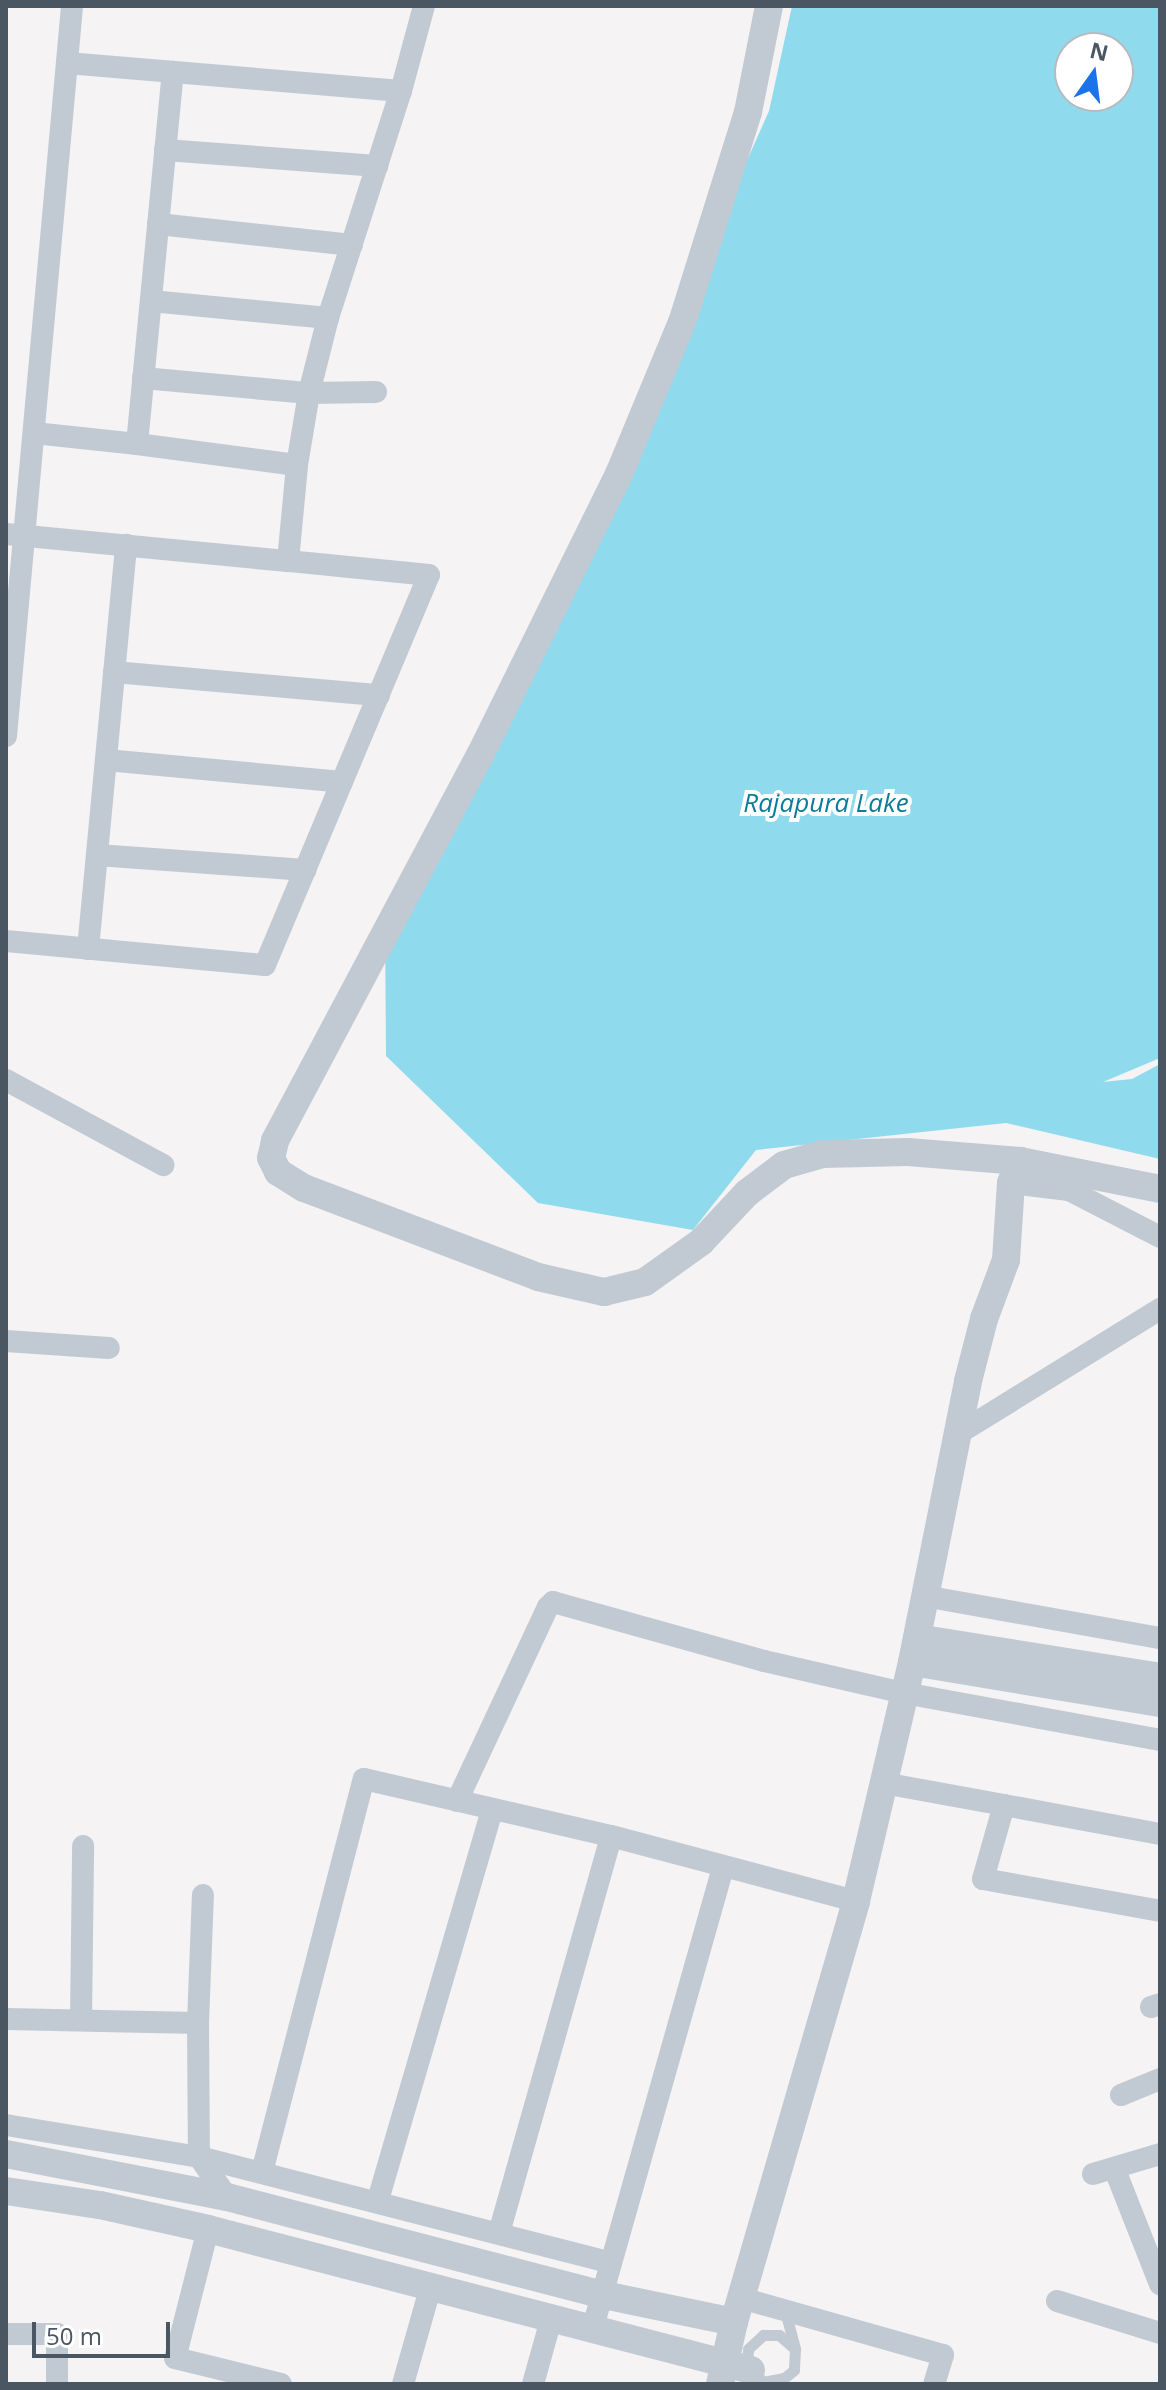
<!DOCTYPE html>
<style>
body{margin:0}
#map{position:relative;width:1166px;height:2390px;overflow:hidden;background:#f5f3f3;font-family:"Open Sans",sans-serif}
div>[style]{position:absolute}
.water>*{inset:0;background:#90daee}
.service>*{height:11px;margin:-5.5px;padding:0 5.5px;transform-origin:5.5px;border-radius:5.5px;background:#c1cad2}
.minor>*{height:22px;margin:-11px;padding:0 11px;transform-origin:11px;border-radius:11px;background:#c1cad2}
.tertiary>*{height:28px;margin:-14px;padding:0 14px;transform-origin:14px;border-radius:14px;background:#c1cad2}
span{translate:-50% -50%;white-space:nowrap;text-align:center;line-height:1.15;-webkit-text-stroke:8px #fff;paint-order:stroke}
.water-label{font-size:26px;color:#0c7c9b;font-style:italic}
.frame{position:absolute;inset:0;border:8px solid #4a5661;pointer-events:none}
.north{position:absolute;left:1054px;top:32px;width:80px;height:80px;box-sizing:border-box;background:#fff;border:2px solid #b7bbc0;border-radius:50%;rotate:14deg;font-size:22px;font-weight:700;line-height:32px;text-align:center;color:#4a5661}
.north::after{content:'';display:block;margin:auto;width:28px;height:36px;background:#1a73e8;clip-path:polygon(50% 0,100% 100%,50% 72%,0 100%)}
.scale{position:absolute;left:32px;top:2322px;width:138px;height:36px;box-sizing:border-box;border:4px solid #4a5661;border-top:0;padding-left:10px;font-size:24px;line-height:28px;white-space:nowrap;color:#4a5661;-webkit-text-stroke:6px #fff;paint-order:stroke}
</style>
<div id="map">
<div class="water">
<i style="clip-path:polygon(evenodd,792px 6px,1160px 6px,1160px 1058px,1103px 1082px,1132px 1079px,1160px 1064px,1160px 1159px,1006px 1123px,756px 1150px,693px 1230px,538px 1203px,386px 1056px,385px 919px,513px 687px,769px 111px,792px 6px,1070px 48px,1118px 48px,1118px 96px,1070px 96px,1070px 48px)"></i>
</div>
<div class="service">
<i style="left:785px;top:2311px;width:39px;rotate:75deg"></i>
<i style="left:795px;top:2349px;width:21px;rotate:93deg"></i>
<i style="left:794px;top:2370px;width:13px;rotate:141deg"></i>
<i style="left:784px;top:2378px;width:21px;rotate:169deg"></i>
<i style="left:763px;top:2382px;width:24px;rotate:-132deg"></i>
<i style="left:747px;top:2364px;width:15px;rotate:-86deg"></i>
<i style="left:748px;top:2349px;width:21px;rotate:-43deg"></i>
<i style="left:763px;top:2335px;width:16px"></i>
<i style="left:779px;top:2335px;width:21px;rotate:41deg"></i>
</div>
<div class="minor">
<i style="left:67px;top:63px;width:335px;rotate:4.8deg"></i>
<i style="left:165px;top:150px;width:213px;rotate:4.3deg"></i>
<i style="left:158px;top:224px;width:195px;rotate:6.2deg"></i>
<i style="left:151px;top:301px;width:178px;rotate:5.5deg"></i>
<i style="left:143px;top:378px;width:167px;rotate:5.2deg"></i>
<i style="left:309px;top:393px;width:67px;rotate:-0.9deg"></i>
<i style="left:34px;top:433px;width:104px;rotate:6.1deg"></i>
<i style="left:137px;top:444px;width:374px;rotate:-84.5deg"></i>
<i style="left:137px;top:444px;width:161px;rotate:7.5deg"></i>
<i style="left:6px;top:534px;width:283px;rotate:5.5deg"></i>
<i style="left:288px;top:561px;width:96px;rotate:-84.6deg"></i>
<i style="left:297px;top:465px;width:73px;rotate:-80.5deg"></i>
<i style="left:309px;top:393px;width:77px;rotate:-75.8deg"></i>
<i style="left:328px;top:318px;width:238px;rotate:-72.2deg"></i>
<i style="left:401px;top:91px;width:88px;rotate:-74.9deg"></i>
<i style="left:114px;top:672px;width:266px;rotate:5deg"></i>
<i style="left:6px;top:736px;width:733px;rotate:-84.83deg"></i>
<i style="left:106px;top:760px;width:237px;rotate:5.3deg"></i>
<i style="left:97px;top:855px;width:209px;rotate:4.1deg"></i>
<i style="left:6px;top:941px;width:260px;rotate:5.3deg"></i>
<i style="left:265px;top:965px;width:423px;rotate:-67.2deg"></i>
<i style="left:429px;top:575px;width:142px;rotate:-174.3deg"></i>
<i style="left:88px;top:949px;width:406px;rotate:-84.6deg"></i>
<i style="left:6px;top:1080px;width:179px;rotate:28.4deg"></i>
<i style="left:1011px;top:1183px;width:58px;rotate:6.9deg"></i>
<i style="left:1069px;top:1190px;width:102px;rotate:27.3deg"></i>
<i style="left:6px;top:1341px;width:103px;rotate:3.9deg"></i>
<i style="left:956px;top:1435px;width:240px;rotate:-31.7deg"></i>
<i style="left:924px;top:1596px;width:240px;rotate:10.1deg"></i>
<i style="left:883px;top:1783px;width:123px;rotate:10.3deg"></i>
<i style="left:457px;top:1801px;width:214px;rotate:-64.9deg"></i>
<i style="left:548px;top:1607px;width:7px;rotate:-45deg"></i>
<i style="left:553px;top:1602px;width:219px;rotate:15.6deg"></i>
<i style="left:764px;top:1661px;width:144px;rotate:12.9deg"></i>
<i style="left:904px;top:1693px;width:260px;rotate:10.4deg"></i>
<i style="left:1160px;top:1834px;width:159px;rotate:-169.5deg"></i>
<i style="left:1004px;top:1805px;width:77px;rotate:105.8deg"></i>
<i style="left:983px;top:1879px;width:180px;rotate:10.2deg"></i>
<i style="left:1151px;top:2007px;width:9px;rotate:-18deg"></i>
<i style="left:6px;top:2019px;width:192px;rotate:1.2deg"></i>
<i style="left:198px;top:2023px;width:134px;rotate:89.6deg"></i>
<i style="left:199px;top:2157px;width:49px;rotate:55deg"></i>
<i style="left:81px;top:2020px;width:174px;rotate:-89.3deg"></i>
<i style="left:198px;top:2023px;width:128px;rotate:-87.8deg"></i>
<i style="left:1121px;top:2095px;width:42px;rotate:-22.3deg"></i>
<i style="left:6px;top:2125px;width:196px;rotate:9.4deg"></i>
<i style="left:199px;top:2157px;width:423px;rotate:14.4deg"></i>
<i style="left:1115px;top:2170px;width:123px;rotate:68.5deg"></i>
<i style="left:262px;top:2172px;width:406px;rotate:-75.5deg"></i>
<i style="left:364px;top:1779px;width:253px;rotate:13deg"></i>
<i style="left:611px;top:1836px;width:253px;rotate:14.9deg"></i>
<i style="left:1093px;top:2174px;width:70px;rotate:-16.6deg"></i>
<i style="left:378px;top:2200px;width:407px;rotate:-73.7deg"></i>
<i style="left:208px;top:2229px;width:133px;rotate:104.3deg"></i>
<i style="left:175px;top:2358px;width:109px;rotate:13.8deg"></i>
<i style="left:499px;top:2233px;width:412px;rotate:-74.2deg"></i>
<i style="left:741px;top:2298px;width:210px;rotate:15.8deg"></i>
<i style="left:943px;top:2355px;width:30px;rotate:107deg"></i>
<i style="left:1057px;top:2301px;width:108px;rotate:17.3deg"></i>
<i style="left:593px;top:2327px;width:477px;rotate:-74.2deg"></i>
<i style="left:6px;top:2334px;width:51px"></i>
<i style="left:57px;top:2334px;width:50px;rotate:90deg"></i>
<i style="left:403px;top:2384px;width:102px;rotate:-74.1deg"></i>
<i style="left:533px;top:2384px;width:71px;rotate:-74.4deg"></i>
</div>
<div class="tertiary">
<i style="left:769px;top:6px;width:108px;rotate:101.2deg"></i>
<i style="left:748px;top:112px;width:220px;rotate:107.4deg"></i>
<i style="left:682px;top:322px;width:165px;rotate:112.5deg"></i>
<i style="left:619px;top:474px;width:313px;rotate:116.3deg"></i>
<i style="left:480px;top:755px;width:437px;rotate:118deg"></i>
<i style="left:275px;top:1141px;width:17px;rotate:103deg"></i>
<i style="left:271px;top:1158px;width:16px;rotate:63deg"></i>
<i style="left:278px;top:1172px;width:31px;rotate:32deg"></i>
<i style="left:304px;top:1188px;width:250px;rotate:20.8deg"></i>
<i style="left:538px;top:1277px;width:68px;rotate:12.8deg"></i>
<i style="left:604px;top:1292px;width:42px;rotate:-13.7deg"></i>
<i style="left:645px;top:1282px;width:69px;rotate:-35.5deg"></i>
<i style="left:701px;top:1242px;width:67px;rotate:-46.8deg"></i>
<i style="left:747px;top:1193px;width:46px;rotate:-37.1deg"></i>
<i style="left:784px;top:1165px;width:41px;rotate:-15.8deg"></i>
<i style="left:823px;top:1154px;width:85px;rotate:-1.3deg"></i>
<i style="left:908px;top:1152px;width:112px;rotate:4.6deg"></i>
<i style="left:917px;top:1638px;width:246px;rotate:9.1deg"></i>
<i style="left:912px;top:1662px;width:251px;rotate:9.4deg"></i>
<i style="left:6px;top:2154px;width:225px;rotate:11deg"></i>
<i style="left:227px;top:2197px;width:384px;rotate:14.6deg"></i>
<i style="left:599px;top:2294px;width:138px;rotate:11.7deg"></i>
<i style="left:6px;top:2191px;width:95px;rotate:8.5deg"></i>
<i style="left:100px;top:2205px;width:111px;rotate:12.5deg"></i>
<i style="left:208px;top:2229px;width:561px;rotate:14.56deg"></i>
<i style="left:720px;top:2384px;width:64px;rotate:-77.3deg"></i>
<i style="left:734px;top:2322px;width:438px;rotate:-73.8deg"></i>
<i style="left:856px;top:1901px;width:245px;rotate:-76.8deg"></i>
<i style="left:912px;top:1662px;width:287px;rotate:-78.7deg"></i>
<i style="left:968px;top:1381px;width:64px;rotate:-75.5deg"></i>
<i style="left:984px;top:1319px;width:63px;rotate:-69.6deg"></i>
<i style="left:1006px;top:1260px;width:77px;rotate:-86.3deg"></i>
<i style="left:1011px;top:1183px;width:24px;rotate:-68deg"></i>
<i style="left:1020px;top:1161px;width:143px;rotate:11.3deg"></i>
</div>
<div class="water-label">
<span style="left:826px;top:803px">Rajapura Lake</span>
</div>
<div class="frame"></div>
<div class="north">N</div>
<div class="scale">50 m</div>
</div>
